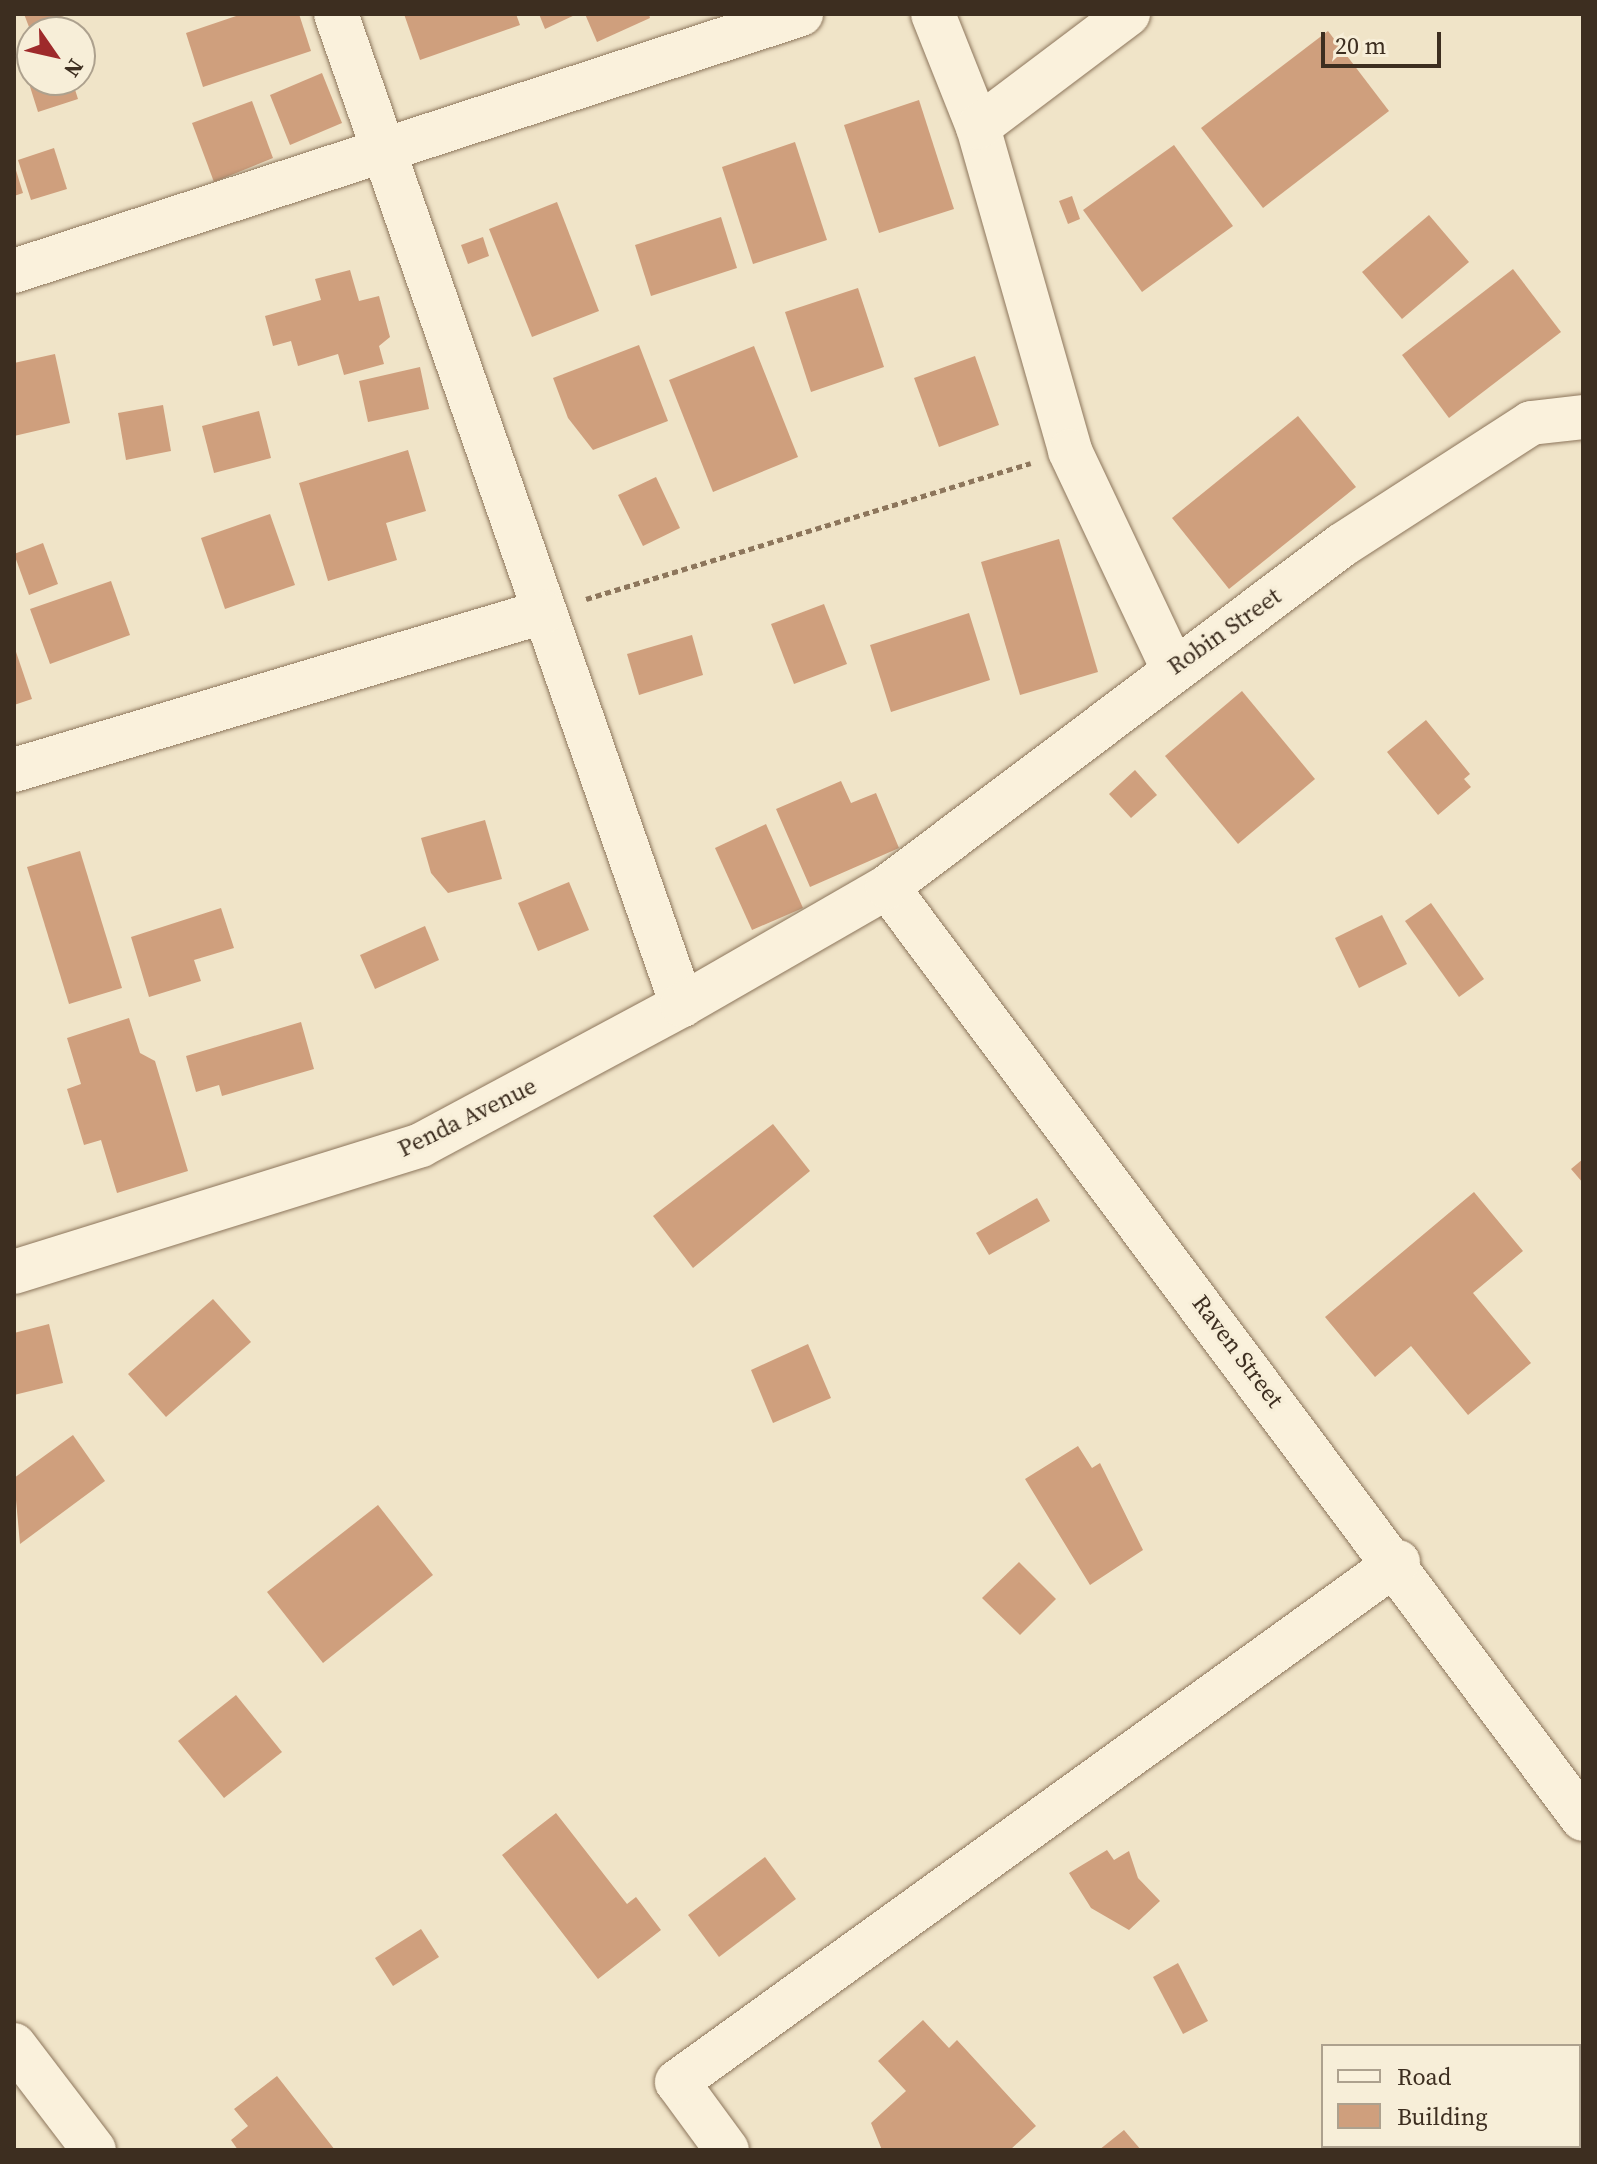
<!DOCTYPE html>
<style>
body{margin:0}
#map{position:relative;width:1597px;height:2164px;overflow:hidden;background:#f0e4c8;font-family:"Source Serif 4",serif}
div>[style]{position:absolute}
.building>*{inset:0;background:#cf9f7d}
.path>*{height:5px;margin-top:-2.5px;transform-origin:0;background:repeating-linear-gradient(90deg,#8d765c 0 6px,transparent 0 10px)}
.roads{filter:drop-shadow(0 0 2px #8d765c) drop-shadow(0 0 2px #8d765c)}
.minor>*{height:44px;margin:-22px;padding:0 22px;transform-origin:22px;border-radius:22px;background:#faf1dc}
span{translate:-50% -50%;white-space:nowrap;text-align:center;line-height:1.15;-webkit-text-stroke:6px #f7eed8;paint-order:stroke}
.street-label{font-size:24px;color:#3d2e20}
.frame{position:absolute;inset:0;border:16px solid #3d2e20;pointer-events:none}
.legend{position:absolute;left:1321px;top:2044px;width:260px;height:104px;box-sizing:border-box;background:#f7eed8;border:2px solid #ada18e;margin:0;padding:10px 14px;list-style:none;font-size:24px;color:#3d2e20}
.legend li{display:flex;align-items:center;gap:16px;height:40px}
.legend b{width:40px;border:2px solid #ada18e}
.north{position:absolute;left:16px;top:16px;width:80px;height:80px;box-sizing:border-box;background:#f7eed8;border:2px solid #ada18e;border-radius:50%;rotate:124deg;font-size:22px;font-weight:700;line-height:32px;text-align:center;color:#3d2e20}
.north::after{content:'';display:block;margin:auto;width:28px;height:36px;background:#9e2a2b;clip-path:polygon(50% 0,100% 100%,50% 72%,0 100%)}
.scale{position:absolute;left:1321px;top:32px;width:120px;height:36px;box-sizing:border-box;border:4px solid #3d2e20;border-top:0;padding-left:10px;font-size:24px;line-height:28px;white-space:nowrap;color:#3d2e20;-webkit-text-stroke:6px #f7eed8;paint-order:stroke}
</style>
<div id="map">
<div class="building">
<i style="clip-path:polygon(24px 14px,67px 14px,67px 15px,29px 27px)"></i>
<i style="clip-path:polygon(242px 14px,299px 14px,311px 51px,203px 87px,186px 33px)"></i>
<i style="clip-path:polygon(404px 14px,516px 14px,520px 25px,420px 60px)"></i>
<i style="clip-path:polygon(539px 14px,577px 14px,545px 29px)"></i>
<i style="clip-path:polygon(585px 14px,649px 14px,650px 18px,597px 42px)"></i>
<i style="clip-path:polygon(1328px 31px,1389px 111px,1263px 208px,1201px 128px)"></i>
<i style="clip-path:polygon(32px 72px,32px 80px,72px 80px,78px 99px,38px 112px,26px 74px)"></i>
<i style="clip-path:polygon(322px 73px,342px 123px,290px 145px,270px 95px)"></i>
<i style="clip-path:polygon(919px 100px,954px 209px,879px 233px,844px 125px)"></i>
<i style="clip-path:polygon(252px 101px,273px 158px,214px 182px,192px 123px)"></i>
<i style="clip-path:polygon(795px 142px,827px 240px,753px 264px,722px 167px)"></i>
<i style="clip-path:polygon(1174px 145px,1233px 226px,1142px 292px,1083px 210px)"></i>
<i style="clip-path:polygon(54px 148px,67px 189px,31px 200px,18px 160px)"></i>
<i style="clip-path:polygon(14px 164px,23px 193px,14px 196px)"></i>
<i style="clip-path:polygon(1072px 196px,1080px 219px,1068px 224px,1059px 201px)"></i>
<i style="clip-path:polygon(557px 202px,599px 311px,532px 337px,489px 229px)"></i>
<i style="clip-path:polygon(1429px 215px,1469px 262px,1402px 319px,1362px 272px)"></i>
<i style="clip-path:polygon(721px 217px,737px 268px,651px 296px,635px 245px)"></i>
<i style="clip-path:polygon(483px 237px,489px 256px,468px 264px,461px 245px)"></i>
<i style="clip-path:polygon(1513px 269px,1561px 332px,1449px 418px,1402px 355px)"></i>
<i style="clip-path:polygon(350px 270px,359px 301px,379px 296px,390px 337px,379px 346px,384px 364px,344px 375px,338px 354px,298px 366px,291px 341px,273px 346px,265px 316px,321px 300px,315px 279px)"></i>
<i style="clip-path:polygon(858px 288px,884px 367px,811px 392px,785px 312px)"></i>
<i style="clip-path:polygon(639px 345px,668px 421px,593px 450px,568px 418px,553px 378px)"></i>
<i style="clip-path:polygon(754px 346px,798px 457px,713px 492px,669px 380px)"></i>
<i style="clip-path:polygon(55px 354px,70px 423px,14px 436px,14px 363px)"></i>
<i style="clip-path:polygon(975px 356px,999px 425px,939px 447px,914px 378px)"></i>
<i style="clip-path:polygon(420px 367px,429px 409px,368px 422px,359px 381px)"></i>
<i style="clip-path:polygon(163px 405px,171px 451px,126px 460px,118px 413px)"></i>
<i style="clip-path:polygon(259px 411px,271px 458px,214px 473px,202px 426px)"></i>
<i style="clip-path:polygon(1298px 416px,1356px 487px,1229px 589px,1172px 518px)"></i>
<i style="clip-path:polygon(408px 450px,426px 511px,386px 523px,397px 560px,328px 581px,299px 483px)"></i>
<i style="clip-path:polygon(656px 477px,680px 528px,643px 546px,618px 495px)"></i>
<i style="clip-path:polygon(270px 514px,295px 585px,225px 609px,201px 538px)"></i>
<i style="clip-path:polygon(1059px 539px,1098px 672px,1020px 695px,981px 562px)"></i>
<i style="clip-path:polygon(43px 543px,58px 584px,29px 595px,14px 554px)"></i>
<i style="clip-path:polygon(111px 581px,130px 635px,50px 664px,30px 609px)"></i>
<i style="clip-path:polygon(824px 604px,847px 664px,794px 684px,771px 624px)"></i>
<i style="clip-path:polygon(969px 613px,990px 680px,891px 712px,870px 645px)"></i>
<i style="clip-path:polygon(692px 635px,703px 675px,639px 695px,627px 654px)"></i>
<i style="clip-path:polygon(14px 646px,32px 699px,14px 705px)"></i>
<i style="clip-path:polygon(1242px 691px,1315px 779px,1238px 844px,1165px 756px)"></i>
<i style="clip-path:polygon(1426px 720px,1470px 774px,1464px 779px,1471px 787px,1438px 815px,1387px 752px)"></i>
<i style="clip-path:polygon(1135px 770px,1157px 795px,1131px 818px,1109px 794px)"></i>
<i style="clip-path:polygon(841px 781px,851px 803px,876px 793px,899px 848px,810px 887px,776px 809px)"></i>
<i style="clip-path:polygon(485px 820px,502px 879px,448px 893px,431px 873px,421px 838px)"></i>
<i style="clip-path:polygon(766px 824px,803px 908px,752px 930px,715px 848px)"></i>
<i style="clip-path:polygon(80px 851px,122px 988px,69px 1004px,27px 867px)"></i>
<i style="clip-path:polygon(569px 882px,589px 930px,538px 951px,518px 903px)"></i>
<i style="clip-path:polygon(1431px 903px,1484px 979px,1459px 997px,1405px 921px)"></i>
<i style="clip-path:polygon(221px 908px,234px 948px,194px 960px,201px 981px,149px 997px,131px 937px)"></i>
<i style="clip-path:polygon(1382px 915px,1407px 964px,1359px 988px,1335px 938px)"></i>
<i style="clip-path:polygon(425px 926px,439px 960px,375px 989px,360px 955px)"></i>
<i style="clip-path:polygon(129px 1018px,140px 1053px,155px 1061px,188px 1171px,117px 1193px,101px 1140px,84px 1145px,67px 1089px,81px 1084px,67px 1038px)"></i>
<i style="clip-path:polygon(301px 1022px,314px 1069px,222px 1096px,219px 1085px,196px 1092px,186px 1056px)"></i>
<i style="clip-path:polygon(773px 1124px,810px 1171px,693px 1268px,653px 1216px)"></i>
<i style="clip-path:polygon(1583px 1159px,1583px 1183px,1571px 1169px)"></i>
<i style="clip-path:polygon(1474px 1192px,1523px 1251px,1473px 1293px,1531px 1363px,1468px 1415px,1411px 1346px,1375px 1377px,1325px 1317px)"></i>
<i style="clip-path:polygon(1037px 1198px,1050px 1221px,989px 1255px,976px 1233px)"></i>
<i style="clip-path:polygon(213px 1299px,251px 1342px,166px 1417px,128px 1374px)"></i>
<i style="clip-path:polygon(49px 1324px,63px 1383px,14px 1395px,14px 1333px)"></i>
<i style="clip-path:polygon(808px 1344px,831px 1398px,773px 1423px,751px 1370px)"></i>
<i style="clip-path:polygon(73px 1435px,105px 1481px,20px 1544px,14px 1478px)"></i>
<i style="clip-path:polygon(1078px 1446px,1092px 1468px,1100px 1463px,1143px 1550px,1090px 1585px,1025px 1479px)"></i>
<i style="clip-path:polygon(378px 1505px,433px 1575px,323px 1663px,267px 1592px)"></i>
<i style="clip-path:polygon(1019px 1562px,1056px 1599px,1020px 1635px,982px 1598px)"></i>
<i style="clip-path:polygon(236px 1695px,282px 1752px,224px 1798px,178px 1741px)"></i>
<i style="clip-path:polygon(556px 1813px,627px 1904px,636px 1897px,661px 1930px,598px 1979px,502px 1855px)"></i>
<i style="clip-path:polygon(1107px 1850px,1114px 1860px,1129px 1851px,1138px 1878px,1160px 1901px,1129px 1930px,1091px 1908px,1069px 1873px)"></i>
<i style="clip-path:polygon(765px 1857px,796px 1899px,719px 1957px,688px 1915px)"></i>
<i style="clip-path:polygon(421px 1929px,439px 1957px,393px 1986px,375px 1958px)"></i>
<i style="clip-path:polygon(1178px 1963px,1208px 2021px,1183px 2034px,1153px 1977px)"></i>
<i style="clip-path:polygon(923px 2020px,949px 2048px,957px 2040px,1036px 2126px,1010px 2150px,882px 2150px,871px 2123px,906px 2091px,878px 2061px)"></i>
<i style="clip-path:polygon(277px 2076px,335px 2150px,238px 2150px,231px 2140px,248px 2126px,234px 2109px)"></i>
<i style="clip-path:polygon(1124px 2130px,1141px 2150px,1099px 2150px)"></i>
</div>
<div class="path">
<i style="left:586px;top:599px;width:465px;rotate:-17deg"></i>
</div>
<div class="roads">
<div class="minor">
<i style="left:336px;top:14px;width:1050px;rotate:70.75deg"></i>
<i style="left:933px;top:14px;width:122px;rotate:68.3deg"></i>
<i style="left:978px;top:127px;width:337px;rotate:74.1deg"></i>
<i style="left:1070px;top:451px;width:239px;rotate:64.7deg"></i>
<i style="left:978px;top:127px;width:188px;rotate:-37deg"></i>
<i style="left:14px;top:271px;width:828px;rotate:-18.08deg"></i>
<i style="left:14px;top:770px;width:552px;rotate:-16.63deg"></i>
<i style="left:887px;top:887px;width:1163px;rotate:53.25deg"></i>
<i style="left:14px;top:1272px;width:426px;rotate:-17.3deg"></i>
<i style="left:421px;top:1145px;width:296px;rotate:-28.2deg"></i>
<i style="left:682px;top:1005px;width:237px;rotate:-29.9deg"></i>
<i style="left:887px;top:887px;width:569px;rotate:-36.93deg"></i>
<i style="left:1342px;top:545px;width:225px;rotate:-32.8deg"></i>
<i style="left:1531px;top:423px;width:52px;rotate:-6.6deg"></i>
<i style="left:14px;top:2045px;width:132px;rotate:52.7deg"></i>
<i style="left:727px;top:2150px;width:84px;rotate:-126.3deg"></i>
<i style="left:677px;top:2082px;width:889px;rotate:-35.8deg"></i>
</div>
</div>
<div class="street-label">
<span style="left:1224px;top:631px;rotate:-35deg">Robin Street</span>
<span style="left:467px;top:1117px;rotate:-26deg">Penda Avenue</span>
<span style="left:1238px;top:1351px;rotate:53deg">Raven Street</span>
</div>
<div class="frame"></div>
<ul class="legend">
<li><b style="height:10px;background:#faf1dc"></b>Road</li>
<li><b style="height:22px;background:#cf9f7d"></b>Building</li>
</ul>
<div class="north">N</div>
<div class="scale">20 m</div>
</div>
